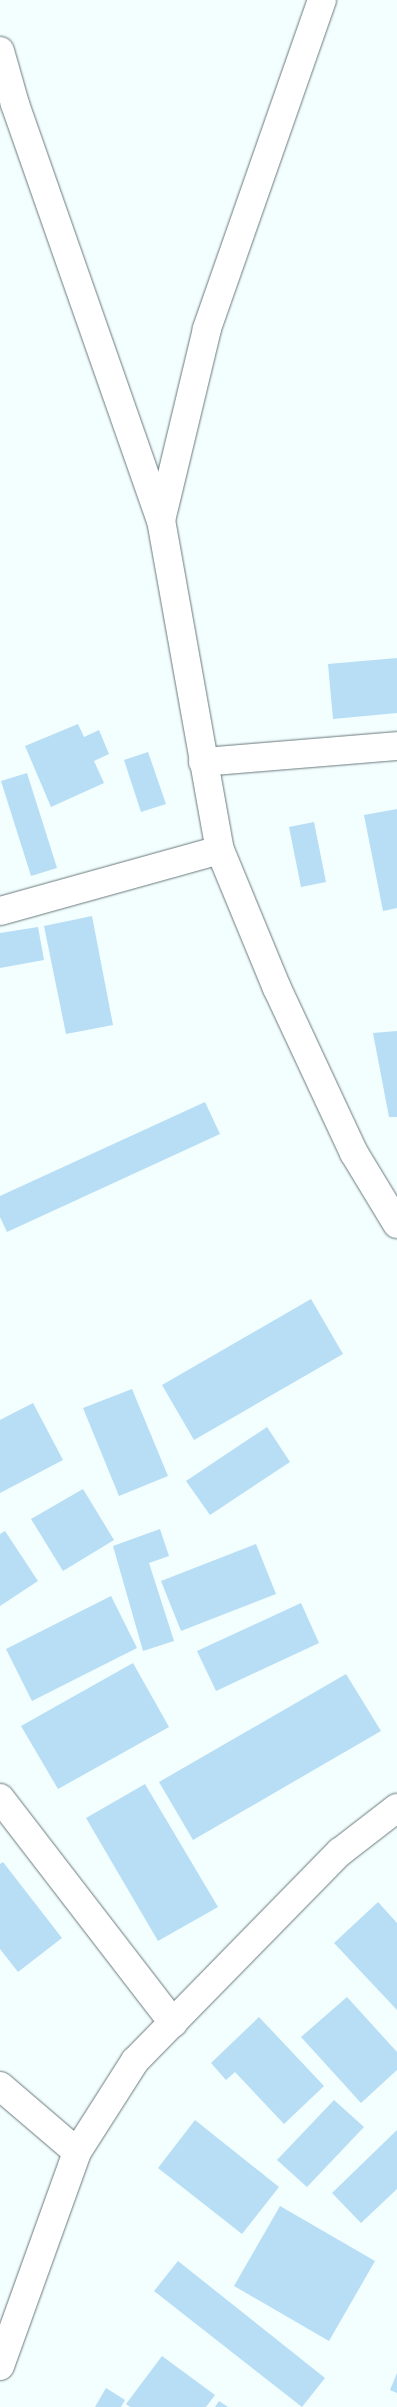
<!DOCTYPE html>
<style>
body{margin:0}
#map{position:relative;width:397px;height:2407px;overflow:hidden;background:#f3feff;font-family:Lora,serif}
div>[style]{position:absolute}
.building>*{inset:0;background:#b7def5}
.roads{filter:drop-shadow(0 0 1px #69797b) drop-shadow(0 0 1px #69797b)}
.minor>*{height:28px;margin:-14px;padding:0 14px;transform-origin:14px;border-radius:14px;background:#fff}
span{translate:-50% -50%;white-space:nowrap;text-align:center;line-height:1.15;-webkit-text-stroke:4.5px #f3feff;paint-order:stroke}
</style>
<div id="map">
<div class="building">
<i style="clip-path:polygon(397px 658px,397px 713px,333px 719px,328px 664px)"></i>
<i style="clip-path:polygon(78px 724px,84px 737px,99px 730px,109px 754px,94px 761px,104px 783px,51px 807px,25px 746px)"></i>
<i style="clip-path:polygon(148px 752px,166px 804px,141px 812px,124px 760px)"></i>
<i style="clip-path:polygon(27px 773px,57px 868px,31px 876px,1px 781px)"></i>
<i style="clip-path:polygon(397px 809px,397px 908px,383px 911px,364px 815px)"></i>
<i style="clip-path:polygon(314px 822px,326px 882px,301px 887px,289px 827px)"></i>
<i style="clip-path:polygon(92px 916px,113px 1025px,66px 1034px,44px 926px)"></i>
<i style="clip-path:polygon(38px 927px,44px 960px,0 968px,0 933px)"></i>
<i style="clip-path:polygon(397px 1031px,397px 1117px,389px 1117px,373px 1033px)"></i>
<i style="clip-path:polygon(205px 1102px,220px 1134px,7px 1232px,0 1217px,0 1196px)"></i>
<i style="clip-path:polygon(311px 1299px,343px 1354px,194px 1440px,162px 1385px)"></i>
<i style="clip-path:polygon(132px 1389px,168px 1476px,119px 1496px,83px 1408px)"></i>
<i style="clip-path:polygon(33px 1403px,63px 1460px,0 1493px,0 1420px)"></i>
<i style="clip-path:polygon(267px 1427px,290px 1462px,210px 1515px,186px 1481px)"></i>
<i style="clip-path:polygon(83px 1489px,114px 1540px,63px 1571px,31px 1519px)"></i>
<i style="clip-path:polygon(160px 1529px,169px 1556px,149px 1563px,174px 1641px,143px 1651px,113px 1546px)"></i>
<i style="clip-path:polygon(5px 1531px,38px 1581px,0 1606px,0 1534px)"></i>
<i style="clip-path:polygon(256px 1544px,276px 1594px,181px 1631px,161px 1581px)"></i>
<i style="clip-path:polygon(111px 1596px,137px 1648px,32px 1701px,6px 1649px)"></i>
<i style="clip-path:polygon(301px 1603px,319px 1643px,216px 1691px,197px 1651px)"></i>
<i style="clip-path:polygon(133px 1663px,169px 1727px,58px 1789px,21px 1726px)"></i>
<i style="clip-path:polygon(346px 1674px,381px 1731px,193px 1840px,159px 1782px)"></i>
<i style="clip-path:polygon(145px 1784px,218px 1907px,158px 1941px,86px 1818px)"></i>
<i style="clip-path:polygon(3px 1862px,62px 1938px,18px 1972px,0 1949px,0 1864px)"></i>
<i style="clip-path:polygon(378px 1902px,397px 1923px,397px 2010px,334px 1943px)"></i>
<i style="clip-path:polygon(347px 1997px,397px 2052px,397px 2070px,361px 2103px,301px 2037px)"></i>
<i style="clip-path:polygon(259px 2017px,324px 2086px,284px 2124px,235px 2072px,226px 2080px,211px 2063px)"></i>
<i style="clip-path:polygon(334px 2100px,364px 2127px,307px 2187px,277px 2160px)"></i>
<i style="clip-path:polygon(195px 2120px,279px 2187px,242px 2234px,158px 2168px)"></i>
<i style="clip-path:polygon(397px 2130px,397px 2189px,361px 2223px,332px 2193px)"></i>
<i style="clip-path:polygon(280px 2206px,375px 2261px,329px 2341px,234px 2286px)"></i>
<i style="clip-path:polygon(178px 2261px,325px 2378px,302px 2407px,154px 2291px)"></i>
<i style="clip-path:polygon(162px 2356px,215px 2395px,206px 2407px,130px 2407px,126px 2404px)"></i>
<i style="clip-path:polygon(397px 2373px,397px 2393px,390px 2390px)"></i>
<i style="clip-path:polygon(106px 2388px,125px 2400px,121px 2407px,95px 2407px)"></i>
<i style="clip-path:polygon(219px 2401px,228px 2407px,215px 2407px)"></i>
</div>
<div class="roads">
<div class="minor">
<i style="left:322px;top:0;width:349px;rotate:109.3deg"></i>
<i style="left:207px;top:329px;width:196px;rotate:103.5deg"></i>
<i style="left:161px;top:520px;width:335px;rotate:79.9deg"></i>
<i style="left:220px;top:850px;width:149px;rotate:67.6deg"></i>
<i style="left:277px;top:988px;width:182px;rotate:65deg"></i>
<i style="left:354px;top:1153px;width:83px;rotate:58.8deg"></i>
<i style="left:0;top:51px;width:55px;rotate:74.2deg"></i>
<i style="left:15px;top:104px;width:441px;rotate:70.7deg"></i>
<i style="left:203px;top:762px;width:195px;rotate:-4.7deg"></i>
<i style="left:0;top:911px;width:228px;rotate:-15.5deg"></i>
<i style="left:0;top:1798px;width:284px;rotate:52.4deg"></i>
<i style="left:0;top:2086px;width:101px;rotate:40.6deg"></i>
<i style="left:0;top:2366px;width:227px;rotate:-70.2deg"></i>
<i style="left:77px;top:2152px;width:108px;rotate:-57.5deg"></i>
<i style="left:135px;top:2061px;width:293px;rotate:-45.6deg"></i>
<i style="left:340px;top:1852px;width:72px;rotate:-37.7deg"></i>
</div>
</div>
</div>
